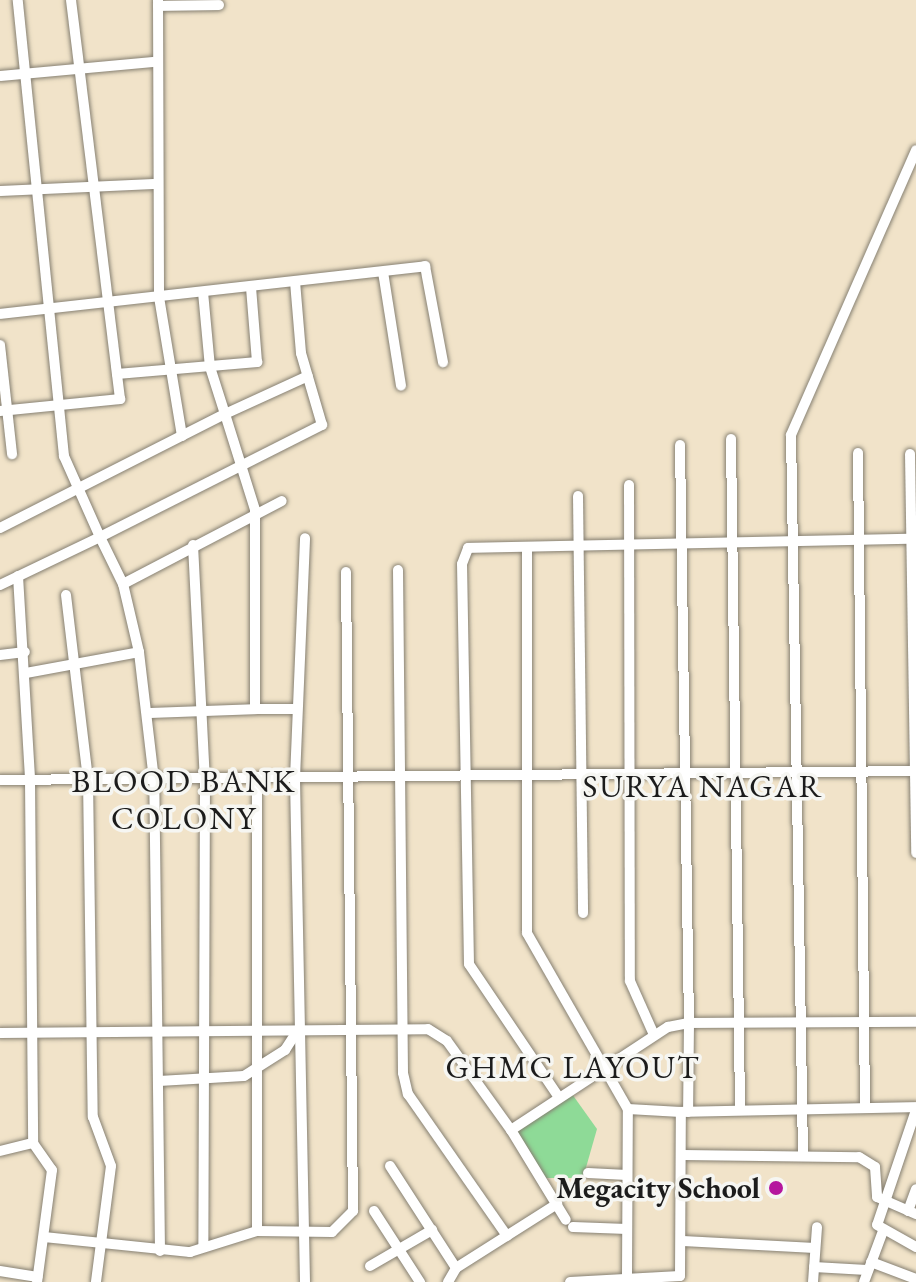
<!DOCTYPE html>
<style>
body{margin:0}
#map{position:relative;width:916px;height:1282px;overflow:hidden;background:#f1e3c9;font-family:"EB Garamond",serif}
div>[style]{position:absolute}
.green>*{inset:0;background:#8eda97}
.roads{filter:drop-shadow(0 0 2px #868072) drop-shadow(0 0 2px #868072)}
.minor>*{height:10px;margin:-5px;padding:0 5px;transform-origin:5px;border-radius:5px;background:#fff}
.dots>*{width:22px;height:22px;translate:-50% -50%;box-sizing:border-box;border:4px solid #f6f6f2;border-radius:50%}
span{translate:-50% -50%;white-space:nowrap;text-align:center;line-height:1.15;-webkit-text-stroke:7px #f6f6f2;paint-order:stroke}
.poi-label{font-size:30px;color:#1c1c1c;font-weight:700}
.right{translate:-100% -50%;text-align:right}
.neighbourhood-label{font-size:32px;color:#1c1c1c;letter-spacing:2px}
</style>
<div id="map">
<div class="green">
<i style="clip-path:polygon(572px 1094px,597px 1129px,583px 1178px,541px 1178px,517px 1131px)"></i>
</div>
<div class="roads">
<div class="minor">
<i style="left:158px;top:0;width:297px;rotate:89.8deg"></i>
<i style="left:159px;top:297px;width:141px;rotate:80.6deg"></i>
<i style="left:158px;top:6px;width:61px;rotate:-0.9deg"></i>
<i style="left:0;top:76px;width:154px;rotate:-5.2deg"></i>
<i style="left:0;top:191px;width:154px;rotate:-2.6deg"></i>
<i style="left:383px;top:272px;width:115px;rotate:81deg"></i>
<i style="left:203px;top:292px;width:75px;rotate:84.7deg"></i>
<i style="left:210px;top:367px;width:49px;rotate:72.3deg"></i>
<i style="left:225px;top:414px;width:91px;rotate:-24.6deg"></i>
<i style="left:0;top:314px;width:428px;rotate:-6.4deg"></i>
<i style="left:425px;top:266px;width:98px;rotate:79.4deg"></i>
<i style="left:0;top:345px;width:110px;rotate:83.7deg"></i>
<i style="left:117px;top:374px;width:141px;rotate:-4.9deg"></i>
<i style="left:257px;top:362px;width:75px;rotate:-94.6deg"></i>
<i style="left:0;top:411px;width:121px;rotate:-5.7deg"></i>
<i style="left:120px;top:399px;width:402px;rotate:-97deg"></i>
<i style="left:731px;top:439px;width:671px;rotate:89.23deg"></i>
<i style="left:680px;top:445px;width:578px;rotate:89.11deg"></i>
<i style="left:689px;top:1023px;width:227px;rotate:-0.3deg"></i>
<i style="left:858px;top:453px;width:654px;rotate:89.39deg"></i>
<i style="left:910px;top:454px;width:399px;rotate:89.1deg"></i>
<i style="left:629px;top:485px;width:496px;rotate:89.9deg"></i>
<i style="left:630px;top:981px;width:59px;rotate:66deg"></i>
<i style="left:578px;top:496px;width:417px;rotate:89.3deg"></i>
<i style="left:0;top:528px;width:252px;rotate:-26.9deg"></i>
<i style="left:225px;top:414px;width:101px;rotate:72.6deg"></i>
<i style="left:255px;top:510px;width:199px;rotate:90deg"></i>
<i style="left:255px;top:709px;width:42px"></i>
<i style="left:193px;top:545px;width:233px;rotate:87.1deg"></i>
<i style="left:205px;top:778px;width:469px;rotate:90.2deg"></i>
<i style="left:527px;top:547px;width:386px;rotate:90deg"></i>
<i style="left:527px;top:933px;width:203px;rotate:60.2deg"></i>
<i style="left:398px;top:570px;width:503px;rotate:89.43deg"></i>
<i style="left:403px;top:1073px;width:22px;rotate:77deg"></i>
<i style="left:408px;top:1094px;width:173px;rotate:55.1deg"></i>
<i style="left:18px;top:576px;width:204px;rotate:86.6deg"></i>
<i style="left:30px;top:780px;width:363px;rotate:89.5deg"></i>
<i style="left:33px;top:1143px;width:33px;rotate:55deg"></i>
<i style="left:52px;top:1170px;width:113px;rotate:97.6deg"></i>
<i style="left:123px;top:584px;width:179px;rotate:-27.6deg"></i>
<i style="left:0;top:585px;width:111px;rotate:-25.6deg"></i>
<i style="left:100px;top:537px;width:89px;rotate:-114deg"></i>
<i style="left:64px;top:456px;width:458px;rotate:-95.8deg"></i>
<i style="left:66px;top:595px;width:185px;rotate:83.2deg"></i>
<i style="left:88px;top:779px;width:338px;rotate:89.2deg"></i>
<i style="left:93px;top:1117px;width:52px;rotate:69.8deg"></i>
<i style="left:111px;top:1166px;width:117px;rotate:97.4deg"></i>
<i style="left:0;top:655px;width:25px;rotate:-7deg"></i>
<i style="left:26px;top:673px;width:115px;rotate:-10.5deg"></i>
<i style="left:148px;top:713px;width:107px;rotate:-2.1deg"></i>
<i style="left:257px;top:777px;width:454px;rotate:90deg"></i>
<i style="left:257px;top:1231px;width:75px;rotate:0.8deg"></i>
<i style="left:332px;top:1232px;width:30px;rotate:-45deg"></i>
<i style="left:353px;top:1211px;width:639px;rotate:-90.63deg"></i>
<i style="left:0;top:780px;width:916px;rotate:-0.56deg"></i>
<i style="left:0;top:1033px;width:428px;rotate:-0.5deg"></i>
<i style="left:428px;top:1029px;width:22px;rotate:32deg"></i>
<i style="left:447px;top:1041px;width:110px;rotate:54.3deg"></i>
<i style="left:511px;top:1130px;width:105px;rotate:58.6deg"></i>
<i style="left:159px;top:1081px;width:85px;rotate:-3.4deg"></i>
<i style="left:244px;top:1076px;width:49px;rotate:-32.4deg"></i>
<i style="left:285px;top:1050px;width:24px;rotate:-57deg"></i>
<i style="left:558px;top:1096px;width:159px;rotate:-124deg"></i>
<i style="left:469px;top:964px;width:400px;rotate:-91deg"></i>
<i style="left:462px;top:564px;width:17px;rotate:-69deg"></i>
<i style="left:468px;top:548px;width:448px;rotate:-1.2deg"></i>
<i style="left:916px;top:1110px;width:121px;rotate:108.7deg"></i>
<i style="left:877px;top:1225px;width:45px;rotate:29.4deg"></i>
<i style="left:511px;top:1130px;width:188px;rotate:-33.3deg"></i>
<i style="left:668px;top:1027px;width:21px;rotate:-11deg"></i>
<i style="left:689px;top:1023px;width:89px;rotate:90.6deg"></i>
<i style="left:0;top:1151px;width:34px;rotate:-14deg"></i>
<i style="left:683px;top:1155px;width:176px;rotate:0.7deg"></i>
<i style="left:859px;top:1157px;width:19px;rotate:32deg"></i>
<i style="left:875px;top:1167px;width:30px;rotate:86deg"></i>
<i style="left:877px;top:1197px;width:43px;rotate:23.6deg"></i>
<i style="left:803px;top:1156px;width:721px;rotate:-90.95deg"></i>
<i style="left:791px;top:435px;width:311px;rotate:-66.3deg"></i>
<i style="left:390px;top:1166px;width:121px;rotate:57.1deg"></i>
<i style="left:588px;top:1173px;width:39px;rotate:3deg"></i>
<i style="left:374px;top:1211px;width:85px;rotate:57.1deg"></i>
<i style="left:908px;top:1211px;width:23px;rotate:-70deg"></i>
<i style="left:573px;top:1227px;width:54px;rotate:2.1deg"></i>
<i style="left:44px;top:1237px;width:147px;rotate:5.9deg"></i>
<i style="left:190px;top:1252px;width:70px;rotate:-17.4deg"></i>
<i style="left:683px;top:1241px;width:132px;rotate:3deg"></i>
<i style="left:160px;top:1251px;width:471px;rotate:-90.7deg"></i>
<i style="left:154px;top:780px;width:129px;rotate:-96.7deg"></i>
<i style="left:139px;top:652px;width:70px;rotate:-103.2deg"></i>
<i style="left:123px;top:584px;width:52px;rotate:-116.1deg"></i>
<i style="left:100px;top:537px;width:249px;rotate:-26.8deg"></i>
<i style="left:322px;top:425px;width:75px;rotate:-106.3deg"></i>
<i style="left:301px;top:353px;width:71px;rotate:-94.8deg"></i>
<i style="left:871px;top:1262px;width:48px;rotate:20.7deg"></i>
<i style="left:370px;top:1266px;width:72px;rotate:-30.1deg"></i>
<i style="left:814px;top:1267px;width:53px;rotate:3.2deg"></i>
<i style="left:0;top:1271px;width:38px;rotate:9deg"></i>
<i style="left:627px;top:1275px;width:166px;rotate:-89.7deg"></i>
<i style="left:628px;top:1109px;width:53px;rotate:3.2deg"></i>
<i style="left:305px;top:1282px;width:504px;rotate:-91.14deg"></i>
<i style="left:295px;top:778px;width:240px;rotate:-87.6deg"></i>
<i style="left:448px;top:1282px;width:16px;rotate:-60deg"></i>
<i style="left:456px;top:1268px;width:120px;rotate:-32.4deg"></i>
<i style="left:570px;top:1282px;width:110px;rotate:-3.1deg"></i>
<i style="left:680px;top:1276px;width:164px;rotate:-89.7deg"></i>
<i style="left:681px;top:1112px;width:235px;rotate:-1.2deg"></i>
<i style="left:813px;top:1282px;width:55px;rotate:-85.8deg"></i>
<i style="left:864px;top:1282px;width:54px;rotate:-69.6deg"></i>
</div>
</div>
<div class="dots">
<i style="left:776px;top:1188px;background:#b5179e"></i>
</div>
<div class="poi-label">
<span class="right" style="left:760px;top:1188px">Megacity School</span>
</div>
<div class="neighbourhood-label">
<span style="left:184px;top:800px">BLOOD BANK<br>COLONY</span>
<span style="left:703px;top:786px">SURYA NAGAR</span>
<span style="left:573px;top:1067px">GHMC LAYOUT</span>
</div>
</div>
